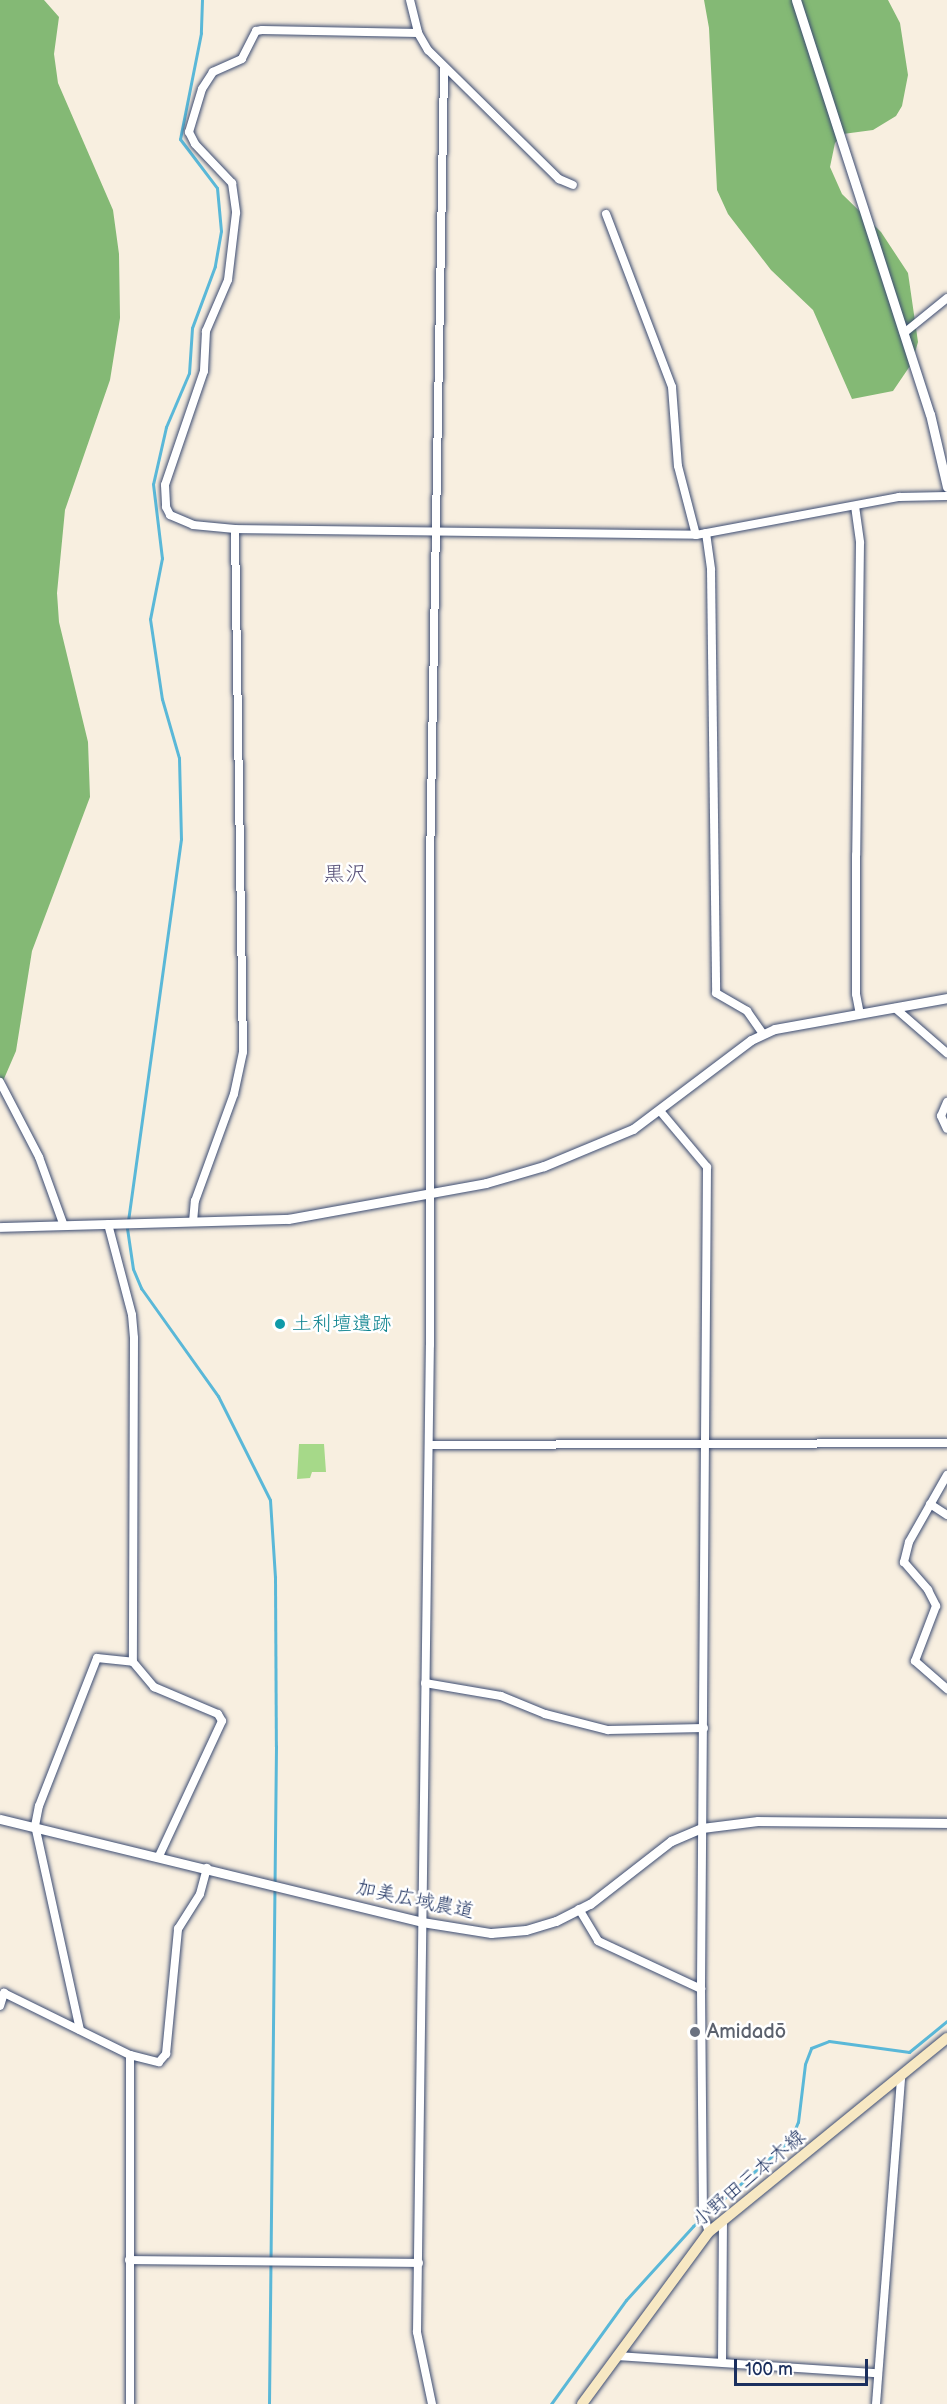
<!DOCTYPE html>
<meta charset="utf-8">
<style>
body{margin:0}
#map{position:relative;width:947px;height:2404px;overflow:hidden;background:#f8efe0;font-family:"Balsamiq Sans","Klee One",sans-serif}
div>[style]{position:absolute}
.green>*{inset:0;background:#a6d989}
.forest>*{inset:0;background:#84b975}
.stream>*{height:3px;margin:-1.5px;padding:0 1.5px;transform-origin:1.5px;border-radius:1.5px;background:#5ab8d8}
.roads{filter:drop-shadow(0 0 2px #3c4c72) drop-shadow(0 0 2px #3c4c72)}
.minor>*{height:8px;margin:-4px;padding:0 4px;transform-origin:4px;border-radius:4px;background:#fff}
.tertiary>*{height:9px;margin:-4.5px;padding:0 4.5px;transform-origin:4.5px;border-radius:4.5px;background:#fff}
.secondary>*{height:10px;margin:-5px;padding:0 5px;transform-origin:5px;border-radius:5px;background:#f7e8c3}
.dots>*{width:16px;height:16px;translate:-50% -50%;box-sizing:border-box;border:3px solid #fff;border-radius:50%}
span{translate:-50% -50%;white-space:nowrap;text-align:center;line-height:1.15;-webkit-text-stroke:5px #fff;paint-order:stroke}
.culture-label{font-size:20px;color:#0d838f}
.left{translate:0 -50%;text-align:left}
.street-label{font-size:20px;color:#1b2f5e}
.worship-label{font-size:20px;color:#5b616d}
.quarter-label{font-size:22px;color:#595279}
.scale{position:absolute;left:734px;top:2359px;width:134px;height:27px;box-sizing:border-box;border:3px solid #1b2f5e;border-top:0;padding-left:8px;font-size:18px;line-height:21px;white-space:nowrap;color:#1b2f5e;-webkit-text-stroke:4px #fff;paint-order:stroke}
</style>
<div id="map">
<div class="green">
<i style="clip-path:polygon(299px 1444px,324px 1444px,326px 1472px,312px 1472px,310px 1478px,297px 1479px)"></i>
</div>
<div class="forest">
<i style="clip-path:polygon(0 0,44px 0,59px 17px,54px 54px,58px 83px,113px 210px,119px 254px,120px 318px,110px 380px,65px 510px,57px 593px,59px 622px,88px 742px,90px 797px,32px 951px,16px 1051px,0 1088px)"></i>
<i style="clip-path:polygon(704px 0,888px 0,900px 23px,908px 75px,902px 106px,896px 116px,873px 130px,843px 134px,835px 143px,830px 167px,842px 194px,881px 232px,908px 273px,918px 342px,912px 363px,893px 391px,852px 399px,813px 310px,771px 270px,728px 214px,717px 190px,709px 28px)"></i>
</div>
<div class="stream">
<i style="left:202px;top:0;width:33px;rotate:92deg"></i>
<i style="left:201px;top:33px;width:108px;rotate:101.2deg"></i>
<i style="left:180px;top:139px;width:61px;rotate:52.9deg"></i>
<i style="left:217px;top:188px;width:43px;rotate:84.7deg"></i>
<i style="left:221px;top:231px;width:36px;rotate:100deg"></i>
<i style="left:215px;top:266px;width:66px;rotate:110.4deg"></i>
<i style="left:192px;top:328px;width:45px;rotate:93.8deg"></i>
<i style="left:189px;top:373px;width:59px;rotate:113.1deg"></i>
<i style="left:166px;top:427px;width:58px;rotate:102.8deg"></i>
<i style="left:153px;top:484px;width:75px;rotate:83.1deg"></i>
<i style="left:162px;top:558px;width:62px;rotate:101.1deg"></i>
<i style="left:150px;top:619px;width:81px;rotate:81.5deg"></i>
<i style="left:162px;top:699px;width:61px;rotate:73.9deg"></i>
<i style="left:179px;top:758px;width:81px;rotate:88.6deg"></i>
<i style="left:181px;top:839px;width:393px;rotate:97.9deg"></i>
<i style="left:127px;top:1228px;width:41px;rotate:81.7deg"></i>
<i style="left:133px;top:1269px;width:21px;rotate:67deg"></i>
<i style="left:141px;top:1288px;width:133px;rotate:54.5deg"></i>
<i style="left:218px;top:1396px;width:116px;rotate:63.4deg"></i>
<i style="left:270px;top:1500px;width:77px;rotate:86.3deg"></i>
<i style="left:275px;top:1577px;width:169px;rotate:89.7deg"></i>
<i style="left:276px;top:1746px;width:658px;rotate:90.61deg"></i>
<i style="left:551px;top:2404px;width:128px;rotate:-54.2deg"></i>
<i style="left:626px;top:2300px;width:100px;rotate:-47.8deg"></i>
<i style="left:693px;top:2226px;width:131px;rotate:-41.6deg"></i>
<i style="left:791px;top:2139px;width:18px;rotate:-68deg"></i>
<i style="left:798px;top:2122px;width:58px;rotate:-83.1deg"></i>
<i style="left:805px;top:2064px;width:17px;rotate:-69deg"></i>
<i style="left:811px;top:2048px;width:19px;rotate:-21deg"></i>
<i style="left:829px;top:2041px;width:81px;rotate:7.8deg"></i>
<i style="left:909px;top:2052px;width:49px;rotate:-39.2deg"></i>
</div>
<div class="roads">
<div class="minor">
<i style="left:410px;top:0;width:34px;rotate:76deg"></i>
<i style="left:418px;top:33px;width:20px;rotate:60deg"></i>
<i style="left:428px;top:50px;width:184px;rotate:44.6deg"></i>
<i style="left:559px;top:179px;width:15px;rotate:23deg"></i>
<i style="left:418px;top:33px;width:156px;rotate:-178.9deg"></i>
<i style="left:262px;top:30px;width:6px;rotate:171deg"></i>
<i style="left:256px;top:31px;width:31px;rotate:117deg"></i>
<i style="left:242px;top:59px;width:32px;rotate:156deg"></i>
<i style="left:213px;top:72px;width:20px;rotate:123deg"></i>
<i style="left:202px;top:89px;width:45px;rotate:106.8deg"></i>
<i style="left:189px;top:132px;width:13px;rotate:63deg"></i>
<i style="left:195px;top:144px;width:54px;rotate:46.5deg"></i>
<i style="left:232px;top:183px;width:30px;rotate:82deg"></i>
<i style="left:236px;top:213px;width:67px;rotate:96.8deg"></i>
<i style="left:228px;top:280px;width:56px;rotate:113.3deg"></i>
<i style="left:206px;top:331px;width:40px;rotate:92.9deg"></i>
<i style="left:204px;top:371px;width:120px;rotate:108.9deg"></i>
<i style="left:165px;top:485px;width:22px;rotate:87deg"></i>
<i style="left:166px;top:507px;width:9px;rotate:63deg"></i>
<i style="left:170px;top:515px;width:25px;rotate:23deg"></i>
<i style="left:193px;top:525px;width:42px;rotate:5.4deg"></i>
<i style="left:235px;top:529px;width:461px;rotate:0.7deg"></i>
<i style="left:696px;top:535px;width:207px;rotate:-10.6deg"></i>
<i style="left:899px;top:497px;width:48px;rotate:-1.2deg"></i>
<i style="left:606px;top:214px;width:185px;rotate:69.1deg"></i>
<i style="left:672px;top:387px;width:79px;rotate:85.7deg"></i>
<i style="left:678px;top:466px;width:71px;rotate:75.4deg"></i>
<i style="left:904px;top:333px;width:55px;rotate:-39.1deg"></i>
<i style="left:855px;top:506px;width:37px;rotate:82deg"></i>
<i style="left:860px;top:543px;width:312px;rotate:90.7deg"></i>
<i style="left:856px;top:855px;width:139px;rotate:90deg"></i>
<i style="left:856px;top:994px;width:20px;rotate:79deg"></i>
<i style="left:706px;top:533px;width:37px;rotate:82deg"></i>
<i style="left:711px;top:570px;width:423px;rotate:89.3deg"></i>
<i style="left:716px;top:993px;width:36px;rotate:30deg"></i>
<i style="left:747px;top:1011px;width:28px;rotate:55deg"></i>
<i style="left:895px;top:1008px;width:69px;rotate:40.9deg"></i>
<i style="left:0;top:1082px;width:85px;rotate:62.5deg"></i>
<i style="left:39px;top:1157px;width:73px;rotate:70.1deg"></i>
<i style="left:947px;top:1102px;width:15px;rotate:113deg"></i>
<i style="left:941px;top:1116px;width:14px;rotate:65deg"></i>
<i style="left:660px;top:1111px;width:73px;rotate:50deg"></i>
<i style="left:707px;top:1167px;width:822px;rotate:90.42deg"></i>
<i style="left:701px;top:1989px;width:225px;rotate:89.5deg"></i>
<i style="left:703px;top:2214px;width:19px;rotate:72deg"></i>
<i style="left:193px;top:1222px;width:21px;rotate:-85deg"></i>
<i style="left:195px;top:1201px;width:114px;rotate:-70deg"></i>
<i style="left:234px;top:1094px;width:43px;rotate:-77.9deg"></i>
<i style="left:243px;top:1052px;width:523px;rotate:-90.88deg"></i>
<i style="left:108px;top:1224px;width:94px;rotate:75.2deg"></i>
<i style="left:132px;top:1315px;width:23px;rotate:85deg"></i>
<i style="left:134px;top:1338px;width:324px;rotate:90.2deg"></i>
<i style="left:133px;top:1662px;width:33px;rotate:50deg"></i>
<i style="left:154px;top:1687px;width:69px;rotate:22.9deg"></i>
<i style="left:218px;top:1714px;width:8px;rotate:60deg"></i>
<i style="left:222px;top:1721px;width:149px;rotate:115deg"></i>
<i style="left:429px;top:1445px;width:518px;rotate:-0.22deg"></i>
<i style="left:947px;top:1475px;width:77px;rotate:119.6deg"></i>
<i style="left:909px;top:1542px;width:21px;rotate:104deg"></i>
<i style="left:904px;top:1562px;width:37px;rotate:49deg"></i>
<i style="left:928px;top:1590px;width:18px;rotate:63deg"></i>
<i style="left:936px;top:1606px;width:59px;rotate:110.9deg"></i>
<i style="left:915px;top:1661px;width:43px;rotate:41.2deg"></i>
<i style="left:930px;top:1504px;width:20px;rotate:33deg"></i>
<i style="left:425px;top:1683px;width:77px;rotate:9.7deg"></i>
<i style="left:501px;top:1696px;width:48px;rotate:22.2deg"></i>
<i style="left:545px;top:1714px;width:65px;rotate:14.3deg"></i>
<i style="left:608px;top:1730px;width:96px;rotate:-1.2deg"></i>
<i style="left:579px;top:1909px;width:37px;rotate:59deg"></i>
<i style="left:598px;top:1941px;width:114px;rotate:25deg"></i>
<i style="left:0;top:2006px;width:14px;rotate:-73deg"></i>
<i style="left:4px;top:1993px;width:140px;rotate:26.2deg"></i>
<i style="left:130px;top:2055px;width:30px;rotate:14deg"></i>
<i style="left:159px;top:2062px;width:11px;rotate:-49deg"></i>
<i style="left:166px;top:2054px;width:126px;rotate:-84.5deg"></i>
<i style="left:178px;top:1929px;width:41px;rotate:-57.8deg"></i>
<i style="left:200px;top:1894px;width:27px;rotate:-75deg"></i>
<i style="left:80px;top:2030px;width:209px;rotate:-102.4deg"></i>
<i style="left:35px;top:1826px;width:20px;rotate:-79deg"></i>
<i style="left:39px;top:1806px;width:159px;rotate:-68.6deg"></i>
<i style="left:97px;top:1658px;width:36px;rotate:6deg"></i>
<i style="left:129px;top:2260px;width:290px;rotate:0.6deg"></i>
<i style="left:617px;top:2356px;width:260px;rotate:3.8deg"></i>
<i style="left:722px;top:2362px;width:141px;rotate:-89.6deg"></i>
<i style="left:130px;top:2404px;width:349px;rotate:-90deg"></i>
<i style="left:432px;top:2404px;width:74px;rotate:-101.8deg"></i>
<i style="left:417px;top:2332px;width:987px;rotate:-89.25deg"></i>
<i style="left:430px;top:1345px;width:480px;rotate:-90deg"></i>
<i style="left:430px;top:865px;width:797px;rotate:-88.99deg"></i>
<i style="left:876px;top:2404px;width:328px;rotate:-85.6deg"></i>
</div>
<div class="tertiary">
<i style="left:796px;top:0;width:435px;rotate:72.1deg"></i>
<i style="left:930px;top:414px;width:75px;rotate:76.9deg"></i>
<i style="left:0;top:1227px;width:288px;rotate:-1.6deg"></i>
<i style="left:288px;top:1219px;width:201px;rotate:-10.3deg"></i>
<i style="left:486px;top:1183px;width:60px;rotate:-16.3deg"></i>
<i style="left:544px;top:1166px;width:96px;rotate:-22.6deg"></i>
<i style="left:633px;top:1129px;width:148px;rotate:-37deg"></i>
<i style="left:751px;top:1040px;width:26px;rotate:-25deg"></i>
<i style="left:775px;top:1029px;width:175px;rotate:-10.2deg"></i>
<i style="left:0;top:1819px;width:434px;rotate:13.7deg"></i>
<i style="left:422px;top:1922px;width:70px;rotate:9.1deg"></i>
<i style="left:491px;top:1933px;width:35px;rotate:-5deg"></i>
<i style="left:526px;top:1930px;width:31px;rotate:-17deg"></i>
<i style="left:556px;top:1921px;width:38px;rotate:-27deg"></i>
<i style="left:590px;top:1904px;width:103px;rotate:-37.9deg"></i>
<i style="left:671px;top:1841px;width:34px;rotate:-23deg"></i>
<i style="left:702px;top:1828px;width:56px;rotate:-7.1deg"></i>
<i style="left:758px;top:1821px;width:189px;rotate:0.6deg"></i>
</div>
<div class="secondary">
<i style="left:582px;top:2404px;width:214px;rotate:-53.6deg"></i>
<i style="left:709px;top:2232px;width:307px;rotate:-39.2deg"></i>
</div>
</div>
<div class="dots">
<i style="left:280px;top:1324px;background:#0f9aa8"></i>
<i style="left:695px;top:2032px;background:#6b7280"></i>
</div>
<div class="culture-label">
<span class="left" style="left:292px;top:1324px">土利壇遺跡</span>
</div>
<div class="street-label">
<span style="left:415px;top:1900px;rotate:12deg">加美広域農道</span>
<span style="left:749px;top:2179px;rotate:-40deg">小野田三本木線</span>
</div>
<div class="worship-label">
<span class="left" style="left:707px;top:2032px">Amidadō</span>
</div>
<div class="quarter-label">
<span style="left:345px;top:875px">黒沢</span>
</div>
<div class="scale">100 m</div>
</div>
